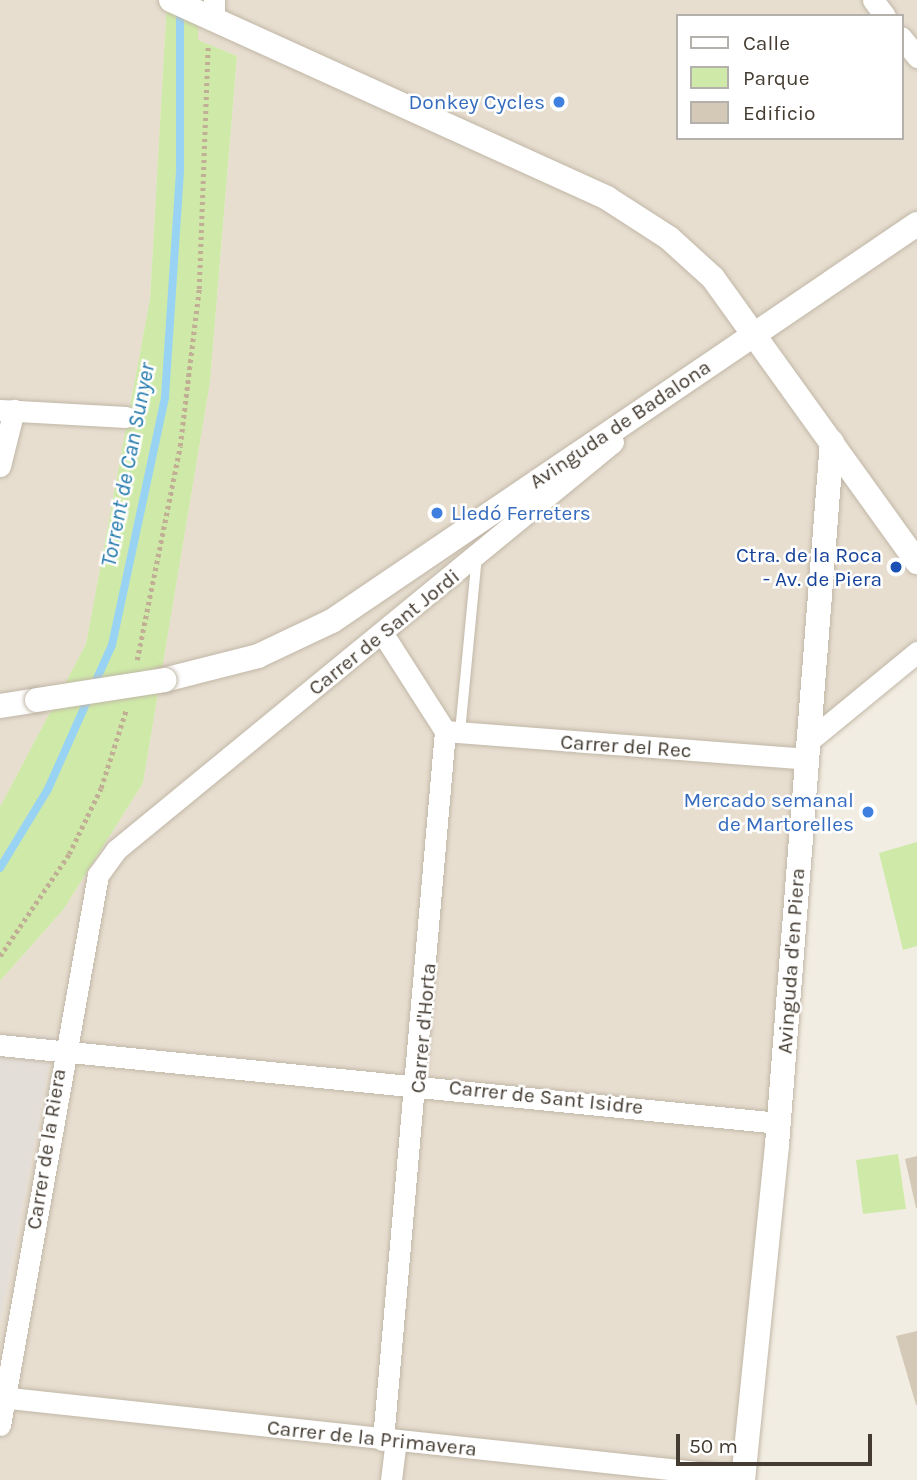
<!DOCTYPE html>
<meta charset="utf-8">
<style>
body{margin:0}
#map{position:relative;width:917px;height:1480px;overflow:hidden;background:#f2ede2;font-family:Karla,sans-serif}
div>[style]{position:absolute}
.residential>*{inset:0;background:#e7ded0}
.industrial>*{inset:0;background:#e4ded8}
.green>*{inset:0;background:#cfeaa8}
.stream>*{height:8px;margin:-4px;padding:0 4px;transform-origin:4px;border-radius:4px;background:#99d3f4}
.building>*{inset:0;background:#d4c8b7}
.path>*{height:4.5px;margin-top:-2.25px;transform-origin:0;background:repeating-linear-gradient(90deg,#c1af95 0 3.5px,transparent 0 7px)}
.roads{filter:drop-shadow(0 0 2px #c1b7a7) drop-shadow(0 0 2px #c1b7a7)}
.service>*{height:10px;margin:-5px;padding:0 5px;transform-origin:5px;border-radius:5px;background:#fff}
.minor>*{height:21px;margin:-10.5px;padding:0 10.5px;transform-origin:10.5px;border-radius:10.5px;background:#fff}
.tertiary>*{height:24px;margin:-12px;padding:0 12px;transform-origin:12px;border-radius:12px;background:#fff}
.bridges{filter:drop-shadow(0 0 2px #c1b7a7) drop-shadow(0 0 2px #c1b7a7)}
.tertiary-bridge>*{height:24px;margin:-12px;padding:0 12px;transform-origin:12px;border-radius:12px;background:#fff}
.dots>*{width:19px;height:19px;translate:-50% -50%;box-sizing:border-box;border:4px solid #fff;border-radius:50%}
span{translate:-50% -50%;white-space:nowrap;text-align:center;line-height:1.15;-webkit-text-stroke:5px #fff;paint-order:stroke}
.shop-label{font-size:21px;color:#366cbe}
.right{translate:-100% -50%;text-align:right}
.left{translate:0 -50%;text-align:left}
.street-label{font-size:21px;color:#443c32}
.transit-label{font-size:21px;color:#164399}
.water-label{font-size:23px;color:#257aad;font-style:italic}
.legend{position:absolute;left:676px;top:14px;width:228px;height:126px;box-sizing:border-box;background:#fff;border:2px solid #b4b1ad;margin:0;padding:9px 12px;list-style:none;font-size:21px;color:#443c32}
.legend li{display:flex;align-items:center;gap:14px;height:35px}
.legend b{width:35px;border:2px solid #b4b1ad}
.scale{position:absolute;left:676px;top:1434px;width:196px;height:32px;box-sizing:border-box;border:4px solid #443c32;border-top:0;padding-left:9px;font-size:21px;line-height:24px;white-space:nowrap;color:#443c32;-webkit-text-stroke:5px #fff;paint-order:stroke}
</style>
<div id="map">
<div class="residential">
<i style="clip-path:polygon(0 0,167px 0,150px 299px,86px 644px,0 807px)"></i>
<i style="clip-path:polygon(evenodd,198px 0,917px 0,917px 649px,810px 740px,743px 1480px,0 1480px,0 1325px,55px 1036px,0 1036px,0 981px,63px 910px,143px 783px,210px 382px,237px 56px,198px 40px,198px 0,677px 16px,901px 16px,901px 138px,677px 138px,677px 16px)"></i>
</div>
<div class="industrial">
<i style="clip-path:polygon(0 1036px,55px 1036px,0 1325px)"></i>
</div>
<div class="green">
<i style="clip-path:polygon(167px 0,198px 0,198px 40px,237px 56px,210px 382px,143px 783px,63px 910px,0 981px,0 807px,86px 644px,150px 299px)"></i>
<i style="clip-path:polygon(917px 842px,917px 946px,903px 950px,879px 853px)"></i>
<i style="clip-path:polygon(898px 1154px,906px 1209px,863px 1214px,856px 1160px)"></i>
</div>
<div class="stream">
<i style="left:94px;top:685px;width:44px;rotate:-65.8deg"></i>
<i style="left:112px;top:645px;width:254px;rotate:-77.9deg"></i>
<i style="left:165px;top:397px;width:226px;rotate:-86.2deg"></i>
<i style="left:180px;top:171px;width:163px;rotate:-90deg"></i>
<i style="left:0;top:868px;width:92px;rotate:-58.7deg"></i>
<i style="left:48px;top:789px;width:101px;rotate:-66deg"></i>
</div>
<div class="building">
<i style="clip-path:polygon(917px 1156px,917px 1208px,916px 1208px,905px 1159px)"></i>
<i style="clip-path:polygon(917px 1331px,917px 1405px,916px 1405px,896px 1336px)"></i>
</div>
<div class="path">
<i style="left:137px;top:660px;width:218px;rotate:-78.6deg"></i>
<i style="left:180px;top:446px;width:158px;rotate:-83.1deg"></i>
<i style="left:199px;top:289px;width:244px;rotate:-87.9deg"></i>
<i style="left:0;top:956px;width:123px;rotate:-55.9deg"></i>
<i style="left:69px;top:854px;width:73px;rotate:-64.1deg"></i>
<i style="left:101px;top:788px;width:82px;rotate:-72.2deg"></i>
</div>
<div class="roads">
<div class="service">
<i style="left:460px;top:732px;width:178px;rotate:-84.5deg"></i>
</div>
<div class="minor">
<i style="left:873px;top:0;width:20px;rotate:53deg"></i>
<i style="left:214px;top:20px;width:20px;rotate:-90deg"></i>
<i style="left:901px;top:37px;width:26px;rotate:51deg"></i>
<i style="left:0;top:410px;width:126px;rotate:3.2deg"></i>
<i style="left:0;top:466px;width:58px;rotate:-76deg"></i>
<i style="left:383px;top:634px;width:115px;rotate:57.4deg"></i>
<i style="left:445px;top:731px;width:712px;rotate:95deg"></i>
<i style="left:445px;top:731px;width:363px;rotate:4.4deg"></i>
<i style="left:810px;top:740px;width:139px;rotate:-39.4deg"></i>
<i style="left:0;top:1045px;width:783px;rotate:5.72deg"></i>
<i style="left:0;top:1397px;width:748px;rotate:6.14deg"></i>
<i style="left:0;top:1425px;width:559px;rotate:-79.9deg"></i>
<i style="left:98px;top:875px;width:31px;rotate:-54deg"></i>
<i style="left:116px;top:850px;width:643px;rotate:-39.38deg"></i>
<i style="left:391px;top:1480px;width:39px;rotate:-83deg"></i>
</div>
<div class="tertiary">
<i style="left:171px;top:0;width:479px;rotate:24.4deg"></i>
<i style="left:607px;top:198px;width:74px;rotate:32.8deg"></i>
<i style="left:669px;top:238px;width:59px;rotate:42.3deg"></i>
<i style="left:713px;top:278px;width:350px;rotate:54.3deg"></i>
<i style="left:164px;top:680px;width:97px;rotate:-14.3deg"></i>
<i style="left:258px;top:656px;width:82px;rotate:-25.3deg"></i>
<i style="left:332px;top:621px;width:707px;rotate:-34.16deg"></i>
<i style="left:0;top:706px;width:37px;rotate:-9deg"></i>
<i style="left:743px;top:1480px;width:337px;rotate:-84.2deg"></i>
<i style="left:777px;top:1145px;width:705px;rotate:-85.53deg"></i>
</div>
</div>
<div class="bridges">
<div class="tertiary-bridge">
<i style="left:37px;top:700px;width:129px;rotate:-8.9deg"></i>
</div>
</div>
<div class="dots">
<i style="left:559px;top:102px;background:#3f7fe0"></i>
<i style="left:437px;top:513px;background:#3f7fe0"></i>
<i style="left:896px;top:567px;background:#1a4fb4"></i>
<i style="left:868px;top:812px;background:#3f7fe0"></i>
</div>
<div class="shop-label">
<span class="right" style="left:545px;top:102px">Donkey Cycles</span>
<span class="left" style="left:451px;top:513px">Lledó Ferreters</span>
<span class="right" style="left:854px;top:812px">Mercado semanal<br>de Martorelles</span>
</div>
<div class="street-label">
<span style="left:620px;top:424px;rotate:-34deg">Avinguda de Badalona</span>
<span style="left:384px;top:632px;rotate:-39deg">Carrer de Sant Jordi</span>
<span style="left:626px;top:746px;rotate:4deg">Carrer del Rec</span>
<span style="left:791px;top:961px;rotate:-86deg">Avinguda d'en Piera</span>
<span style="left:423px;top:1028px;rotate:-85deg">Carrer d'Horta</span>
<span style="left:546px;top:1097px;rotate:6deg">Carrer de Sant Isidre</span>
<span style="left:46px;top:1149px;rotate:-81deg">Carrer de la Riera</span>
<span style="left:372px;top:1438px;rotate:6deg">Carrer de la Primavera</span>
</div>
<div class="transit-label">
<span class="right" style="left:882px;top:567px">Ctra. de la Roca<br>- Av. de Piera</span>
</div>
<div class="water-label">
<span style="left:128px;top:465px;rotate:-79deg">Torrent de Can Sunyer</span>
</div>
<ul class="legend">
<li><b style="height:9px;background:#fff"></b>Calle</li>
<li><b style="height:19px;background:#cfeaa8"></b>Parque</li>
<li><b style="height:19px;background:#d4c8b7"></b>Edificio</li>
</ul>
<div class="scale">50 m</div>
</div>
